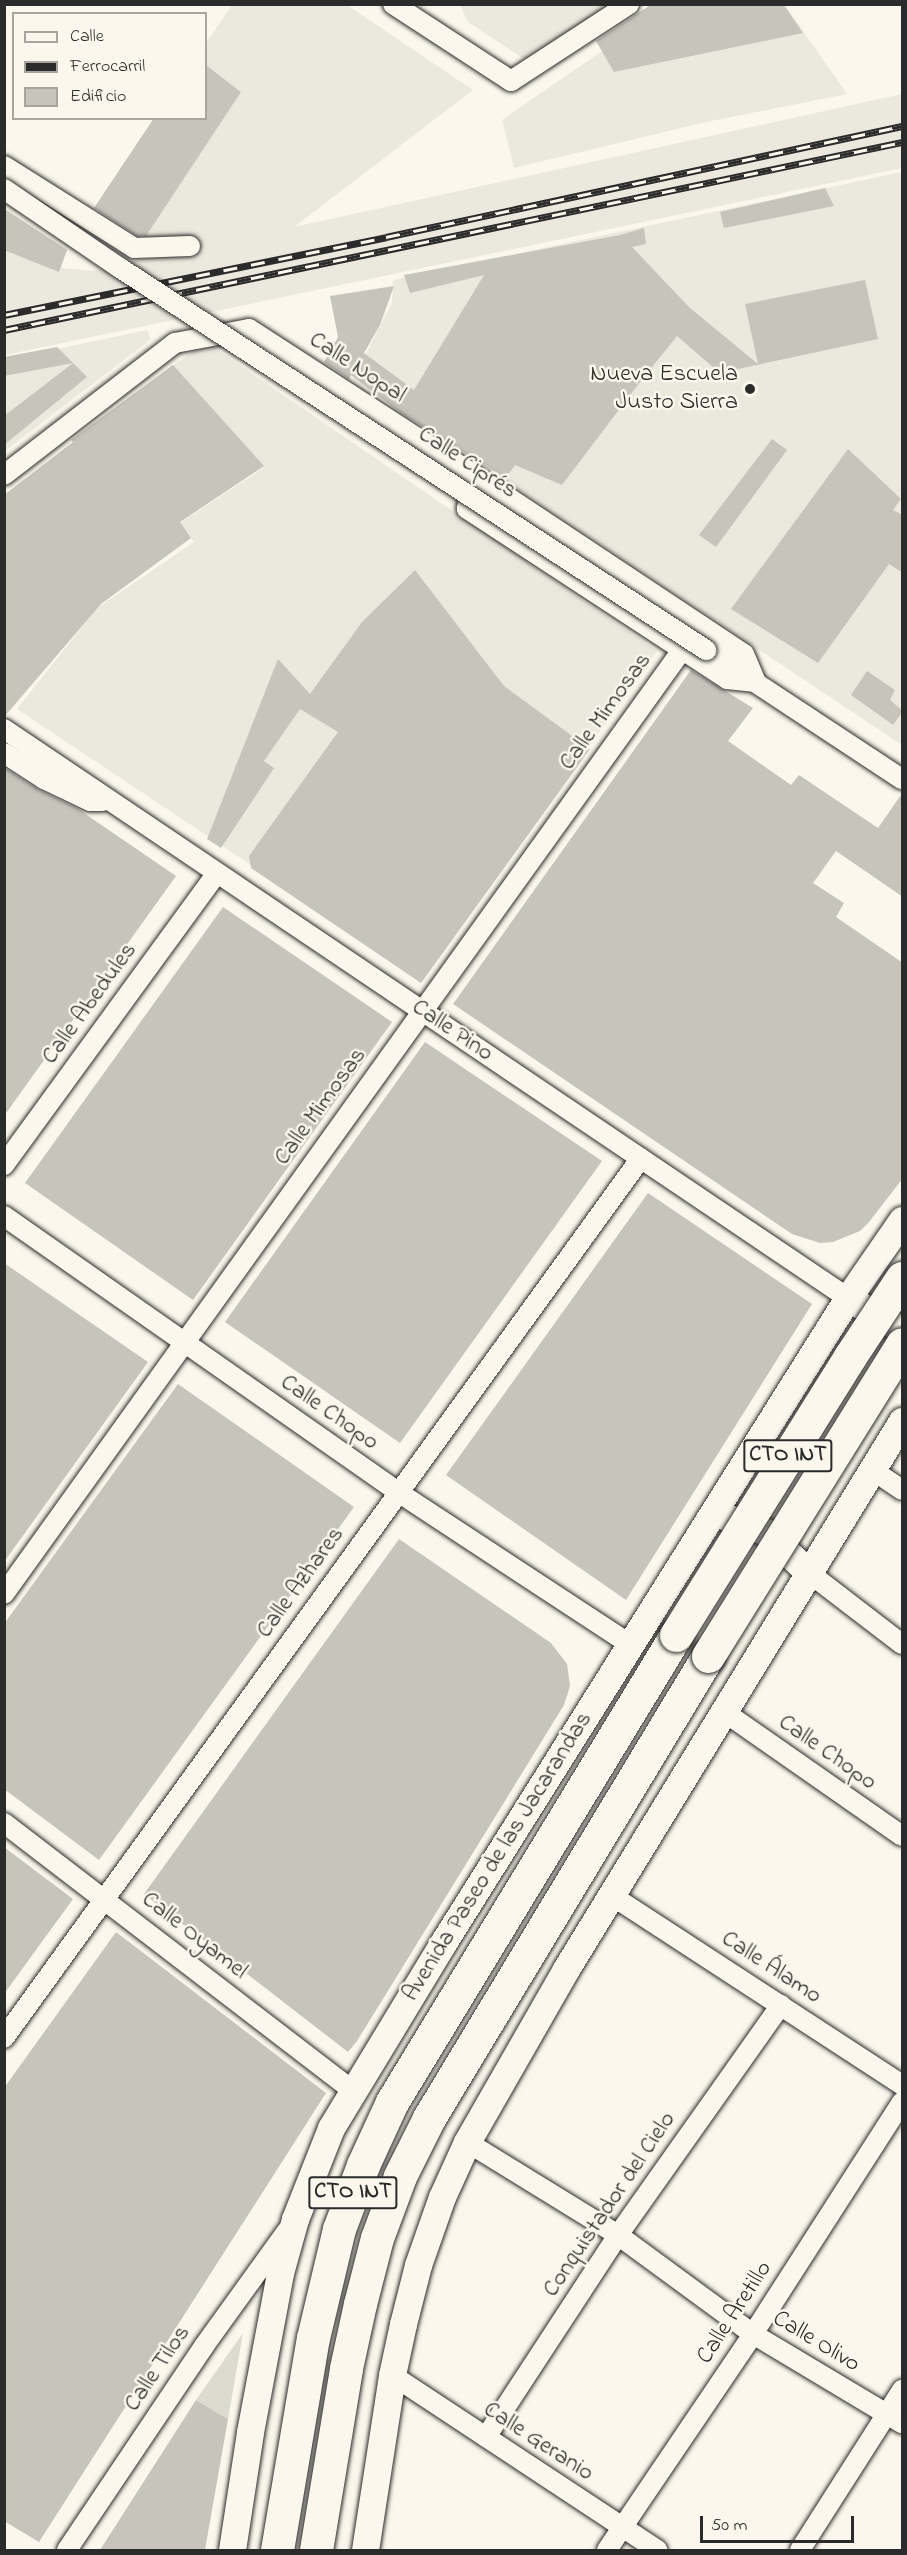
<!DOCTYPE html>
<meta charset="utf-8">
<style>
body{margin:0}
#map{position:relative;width:907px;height:2555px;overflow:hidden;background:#fbf7ec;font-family:"Indie Flower",sans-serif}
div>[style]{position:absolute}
.built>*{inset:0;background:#ebe8de}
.green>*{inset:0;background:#dddad0}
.building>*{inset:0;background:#c7c4bc}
.roads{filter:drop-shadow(0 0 2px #2b2b2b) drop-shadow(0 0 2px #2b2b2b)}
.street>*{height:20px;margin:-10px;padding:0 10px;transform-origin:10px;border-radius:10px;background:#fbf7ec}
.secondary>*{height:27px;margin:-13.5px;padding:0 13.5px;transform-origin:13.5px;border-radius:13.5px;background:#fbf7ec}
.highway>*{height:33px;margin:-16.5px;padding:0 16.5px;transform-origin:16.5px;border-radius:16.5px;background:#fbf7ec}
.rail>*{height:7px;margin-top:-3.5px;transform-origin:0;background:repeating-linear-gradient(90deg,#fbf7ec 0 14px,#2b2b2b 0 28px);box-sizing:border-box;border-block:2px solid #2b2b2b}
.bridges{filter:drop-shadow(0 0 2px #2b2b2b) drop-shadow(0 0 2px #2b2b2b)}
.street-bridge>*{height:20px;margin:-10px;padding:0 10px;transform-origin:10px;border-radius:10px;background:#fbf7ec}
.highway-bridge>*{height:33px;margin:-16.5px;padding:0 16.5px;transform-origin:16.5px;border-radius:16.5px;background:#fbf7ec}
.dots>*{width:16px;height:16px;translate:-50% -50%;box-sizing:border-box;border:3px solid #fbf7ec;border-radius:50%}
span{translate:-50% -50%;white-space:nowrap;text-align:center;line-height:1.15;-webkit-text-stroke:5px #fbf7ec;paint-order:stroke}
.shield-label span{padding:2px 4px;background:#fbf7ec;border:2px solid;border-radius:4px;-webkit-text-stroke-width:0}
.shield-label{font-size:22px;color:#2b2b2b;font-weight:700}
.street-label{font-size:24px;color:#2b2b2b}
.poi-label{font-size:24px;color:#2b2b2b}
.right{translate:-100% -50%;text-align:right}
.frame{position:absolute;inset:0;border:6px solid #2b2b2b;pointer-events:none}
.legend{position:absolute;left:12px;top:12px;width:195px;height:108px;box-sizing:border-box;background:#fbf7ec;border:2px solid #a8a59f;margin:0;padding:8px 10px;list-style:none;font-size:18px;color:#2b2b2b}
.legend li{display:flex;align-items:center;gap:12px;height:30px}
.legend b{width:30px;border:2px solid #a8a59f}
.scale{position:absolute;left:700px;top:2516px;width:154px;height:27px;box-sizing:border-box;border:3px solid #2b2b2b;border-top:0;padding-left:8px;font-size:18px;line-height:21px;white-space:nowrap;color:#2b2b2b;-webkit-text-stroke:4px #fbf7ec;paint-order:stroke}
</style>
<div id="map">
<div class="built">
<i style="clip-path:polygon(232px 5px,347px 5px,473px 90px,294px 227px,902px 94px,902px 168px,5px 355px,4px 208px,67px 249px,61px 268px,92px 271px,167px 254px,144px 238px,241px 92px,206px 65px,206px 43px)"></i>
<i style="clip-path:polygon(460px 5px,631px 5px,536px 67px,468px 22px)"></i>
<i style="clip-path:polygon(669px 5px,785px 5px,847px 94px,706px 122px,514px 168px,502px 120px)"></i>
<i style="clip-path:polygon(902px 172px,902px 745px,353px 379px,392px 303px,393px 280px)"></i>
<i style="clip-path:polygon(147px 330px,151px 339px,5px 451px,5px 360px)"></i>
<i style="clip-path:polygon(206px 342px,657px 651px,423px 980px,17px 709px,97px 608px,194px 542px,180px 523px,263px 468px,173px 366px)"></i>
</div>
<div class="green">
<i style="clip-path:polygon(243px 2333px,228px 2419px,196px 2400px)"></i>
</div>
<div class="building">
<i style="clip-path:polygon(652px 4px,783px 4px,803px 33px,614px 72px,596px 41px)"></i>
<i style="clip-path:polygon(206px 65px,241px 92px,146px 236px,137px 236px,94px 208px,154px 118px,206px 118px)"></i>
<i style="clip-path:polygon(825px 188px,834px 206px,724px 228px,720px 212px)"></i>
<i style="clip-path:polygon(4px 209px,67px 250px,59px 272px,4px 250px)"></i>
<i style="clip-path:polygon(644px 228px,646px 244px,632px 247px,690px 308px,758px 364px,745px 304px,865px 280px,878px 339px,738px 369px,729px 381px,677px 336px,640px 382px,562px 485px,515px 465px,506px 478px,401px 413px,351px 375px,349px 379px,324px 362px,338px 337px,330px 296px,394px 286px,380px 325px,364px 353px,414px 390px,484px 275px,410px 293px,404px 275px,620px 235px)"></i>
<i style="clip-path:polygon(57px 347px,73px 363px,4px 376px,4px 357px)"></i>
<i style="clip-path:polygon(73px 363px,87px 377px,4px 445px,4px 416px)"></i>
<i style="clip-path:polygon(173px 365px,264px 466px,180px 522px,191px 538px,101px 604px,4px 717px,4px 495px,73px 442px,71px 440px)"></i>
<i style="clip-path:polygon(772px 439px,787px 450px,716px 547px,699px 535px)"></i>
<i style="clip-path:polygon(848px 449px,901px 499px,893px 510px,903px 515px,903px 573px,889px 564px,818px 663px,731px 609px)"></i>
<i style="clip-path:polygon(415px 570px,504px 686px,590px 749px,421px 983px,251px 868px,249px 856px,338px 732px,300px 709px,264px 761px,274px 768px,221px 848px,207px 839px,278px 659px,310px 694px,362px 622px)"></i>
<i style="clip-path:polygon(691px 670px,753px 708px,728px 741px,791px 785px,799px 775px,878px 828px,903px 792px,903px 897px,836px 851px,813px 883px,844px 903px,836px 917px,903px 963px,903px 1178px,869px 1222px,860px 1231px,833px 1242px,820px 1243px,792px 1234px,453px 1004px)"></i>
<i style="clip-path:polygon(867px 671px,895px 690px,890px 700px,903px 711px,893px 725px,851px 695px)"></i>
<i style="clip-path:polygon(4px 768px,39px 790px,78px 809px,176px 876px,4px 1116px)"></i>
<i style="clip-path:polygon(223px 907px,392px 1022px,193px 1300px,25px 1183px)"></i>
<i style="clip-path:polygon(425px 1042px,602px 1161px,400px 1443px,225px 1322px)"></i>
<i style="clip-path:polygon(648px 1193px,812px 1304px,626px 1600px,446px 1475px)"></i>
<i style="clip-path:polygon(4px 1263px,148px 1362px,4px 1562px)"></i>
<i style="clip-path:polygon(178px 1384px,354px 1507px,99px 1860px,4px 1789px,4px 1624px)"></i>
<i style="clip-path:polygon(399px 1539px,551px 1643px,567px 1664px,570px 1686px,564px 1705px,357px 2041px,348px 2052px,144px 1894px)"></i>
<i style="clip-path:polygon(4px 1847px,73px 1899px,4px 1994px)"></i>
<i style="clip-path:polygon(116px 1932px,326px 2093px,39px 2542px,4px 2521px,4px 2088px)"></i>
<i style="clip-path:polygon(196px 2400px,228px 2419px,205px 2550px,100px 2550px)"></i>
</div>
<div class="roads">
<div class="street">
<i style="left:393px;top:4px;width:141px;rotate:33.1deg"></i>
<i style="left:511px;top:81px;width:141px;rotate:-33.1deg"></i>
<i style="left:4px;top:166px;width:154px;rotate:32.2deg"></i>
<i style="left:134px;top:248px;width:56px;rotate:-2deg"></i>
<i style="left:4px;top:475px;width:216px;rotate:-37.7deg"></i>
<i style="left:175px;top:343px;width:75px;rotate:-10.7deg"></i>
<i style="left:249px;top:329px;width:267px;rotate:32.9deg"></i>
<i style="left:473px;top:474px;width:325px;rotate:33.6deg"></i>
<i style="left:744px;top:654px;width:30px;rotate:67deg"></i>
<i style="left:756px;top:682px;width:29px;rotate:-174deg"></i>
<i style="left:727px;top:679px;width:311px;rotate:-146.8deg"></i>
<i style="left:467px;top:509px;width:36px;rotate:-80deg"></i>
<i style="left:706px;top:650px;width:235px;rotate:33.4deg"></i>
<i style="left:4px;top:729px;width:1018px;rotate:33.99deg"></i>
<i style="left:4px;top:753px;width:48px;rotate:33deg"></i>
<i style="left:44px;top:779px;width:51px;rotate:25.6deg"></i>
<i style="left:90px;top:801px;width:13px"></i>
<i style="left:4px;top:1165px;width:361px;rotate:-53.9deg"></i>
<i style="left:4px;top:1216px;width:481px;rotate:35deg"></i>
<i style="left:398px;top:1492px;width:279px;rotate:33.3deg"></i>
<i style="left:871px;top:1469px;width:37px;rotate:34deg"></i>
<i style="left:808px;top:1572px;width:118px;rotate:37.5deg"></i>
<i style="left:4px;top:1594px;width:1162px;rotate:-54.31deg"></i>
<i style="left:723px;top:1711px;width:218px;rotate:34.9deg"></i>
<i style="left:4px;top:1823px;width:439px;rotate:37.5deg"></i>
<i style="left:611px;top:1895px;width:348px;rotate:33.1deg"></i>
<i style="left:4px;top:2038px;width:1086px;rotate:-54.1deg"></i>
<i style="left:467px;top:2142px;width:177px;rotate:31.6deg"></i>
<i style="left:618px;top:2235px;width:167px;rotate:36.3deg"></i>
<i style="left:753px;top:2334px;width:174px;rotate:30.9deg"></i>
<i style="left:392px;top:2375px;width:318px;rotate:33.4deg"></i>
<i style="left:486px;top:2437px;width:241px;rotate:-56.8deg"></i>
<i style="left:618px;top:2235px;width:282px;rotate:-54.7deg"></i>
<i style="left:67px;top:2550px;width:246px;rotate:-56.1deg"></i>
<i style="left:204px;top:2346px;width:142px;rotate:-54.2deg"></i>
<i style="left:607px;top:2550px;width:261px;rotate:-55.9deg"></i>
<i style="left:753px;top:2334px;width:276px;rotate:-57.3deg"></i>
<i style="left:800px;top:2550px;width:190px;rotate:-57.5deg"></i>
</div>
<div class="secondary">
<i style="left:860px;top:1305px;width:49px;rotate:30.8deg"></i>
<i style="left:726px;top:1517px;width:43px;rotate:20.6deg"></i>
<i style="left:766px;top:1532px;width:58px;rotate:43.6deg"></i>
<i style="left:232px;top:2550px;width:119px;rotate:-81.3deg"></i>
<i style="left:250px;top:2432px;width:162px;rotate:-79.3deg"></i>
<i style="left:280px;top:2273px;width:56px;rotate:-74.5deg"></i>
<i style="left:295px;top:2219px;width:98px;rotate:-68.4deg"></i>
<i style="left:331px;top:2128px;width:216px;rotate:-58.8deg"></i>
<i style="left:443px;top:1943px;width:762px;rotate:-57.88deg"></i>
<i style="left:848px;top:1298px;width:95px;rotate:-55.3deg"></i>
<i style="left:365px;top:2550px;width:177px;rotate:-81.2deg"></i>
<i style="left:392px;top:2375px;width:52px;rotate:-77.8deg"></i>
<i style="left:403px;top:2324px;width:61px;rotate:-75.7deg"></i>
<i style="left:418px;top:2265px;width:72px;rotate:-70.6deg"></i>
<i style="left:442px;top:2197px;width:60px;rotate:-65.6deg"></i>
<i style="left:467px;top:2142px;width:199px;rotate:-60.2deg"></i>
<i style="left:566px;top:1969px;width:643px;rotate:-58.49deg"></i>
</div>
<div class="highway">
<i style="left:277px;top:2550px;width:215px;rotate:-80.4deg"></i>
<i style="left:313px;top:2338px;width:112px;rotate:-76.6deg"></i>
<i style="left:339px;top:2229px;width:68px;rotate:-69.4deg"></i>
<i style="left:363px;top:2165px;width:69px;rotate:-65.3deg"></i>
<i style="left:392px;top:2102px;width:547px;rotate:-58.69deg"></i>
<i style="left:316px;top:2550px;width:184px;rotate:-80.6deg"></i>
<i style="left:346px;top:2368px;width:66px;rotate:-77.7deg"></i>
<i style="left:360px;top:2304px;width:68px;rotate:-75.6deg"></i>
<i style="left:377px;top:2238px;width:66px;rotate:-69.6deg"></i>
<i style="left:400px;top:2176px;width:65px;rotate:-63.4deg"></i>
<i style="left:429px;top:2118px;width:540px;rotate:-58.87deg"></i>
</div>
</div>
<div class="rail">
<i style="left:4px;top:315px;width:390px;rotate:-11.5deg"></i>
<i style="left:386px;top:237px;width:528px;rotate:-12.14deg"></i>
<i style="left:4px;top:330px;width:917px;rotate:-11.82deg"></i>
</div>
<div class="bridges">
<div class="street-bridge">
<i style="left:4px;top:189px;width:140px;rotate:34.3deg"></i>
<i style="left:120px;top:268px;width:700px;rotate:33.1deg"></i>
</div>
<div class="highway-bridge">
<i style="left:676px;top:1635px;width:327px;rotate:-58deg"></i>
<i style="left:849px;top:1358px;width:96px;rotate:-56.5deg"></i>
<i style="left:708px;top:1656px;width:367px;rotate:-58.1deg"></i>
</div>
</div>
<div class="dots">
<i style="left:750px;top:389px;background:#2b2b2b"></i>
</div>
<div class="shield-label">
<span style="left:788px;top:1456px">CTO INT</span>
<span style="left:353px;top:2193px">CTO INT</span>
</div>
<div class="street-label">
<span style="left:357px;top:368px;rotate:33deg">Calle Nopal</span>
<span style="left:467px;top:463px;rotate:33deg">Calle Ciprés</span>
<span style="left:606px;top:712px;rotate:-54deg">Calle Mimosas</span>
<span style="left:90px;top:1004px;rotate:-54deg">Calle Abedules</span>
<span style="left:452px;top:1031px;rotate:34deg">Calle Pino</span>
<span style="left:321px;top:1107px;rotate:-54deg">Calle Mimosas</span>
<span style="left:329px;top:1413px;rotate:35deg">Calle Chopo</span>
<span style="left:301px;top:1583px;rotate:-54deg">Calle Azhares</span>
<span style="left:827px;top:1753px;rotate:35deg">Calle Chopo</span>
<span style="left:498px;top:1857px;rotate:-58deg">Avenida Paseo de las Jacarandas</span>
<span style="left:194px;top:1936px;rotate:38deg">Calle Oyamel</span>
<span style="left:771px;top:1968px;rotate:33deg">Calle Álamo</span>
<span style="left:610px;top:2205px;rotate:-56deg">Conquistador del Cielo</span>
<span style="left:735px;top:2313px;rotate:-57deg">Calle Aretillo</span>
<span style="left:816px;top:2342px;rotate:31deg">Calle Olivo</span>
<span style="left:158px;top:2369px;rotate:-56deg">Calle Tilos</span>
<span style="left:538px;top:2442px;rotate:33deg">Calle Geranio</span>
</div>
<div class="poi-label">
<span class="right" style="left:738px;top:389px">Nueva Escuela<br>Justo Sierra</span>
</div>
<div class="frame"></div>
<ul class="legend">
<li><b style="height:8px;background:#fbf7ec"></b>Calle</li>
<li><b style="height:8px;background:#2b2b2b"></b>Ferrocarril</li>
<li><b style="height:16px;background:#c7c4bc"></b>Edificio</li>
</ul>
<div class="scale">50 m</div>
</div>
